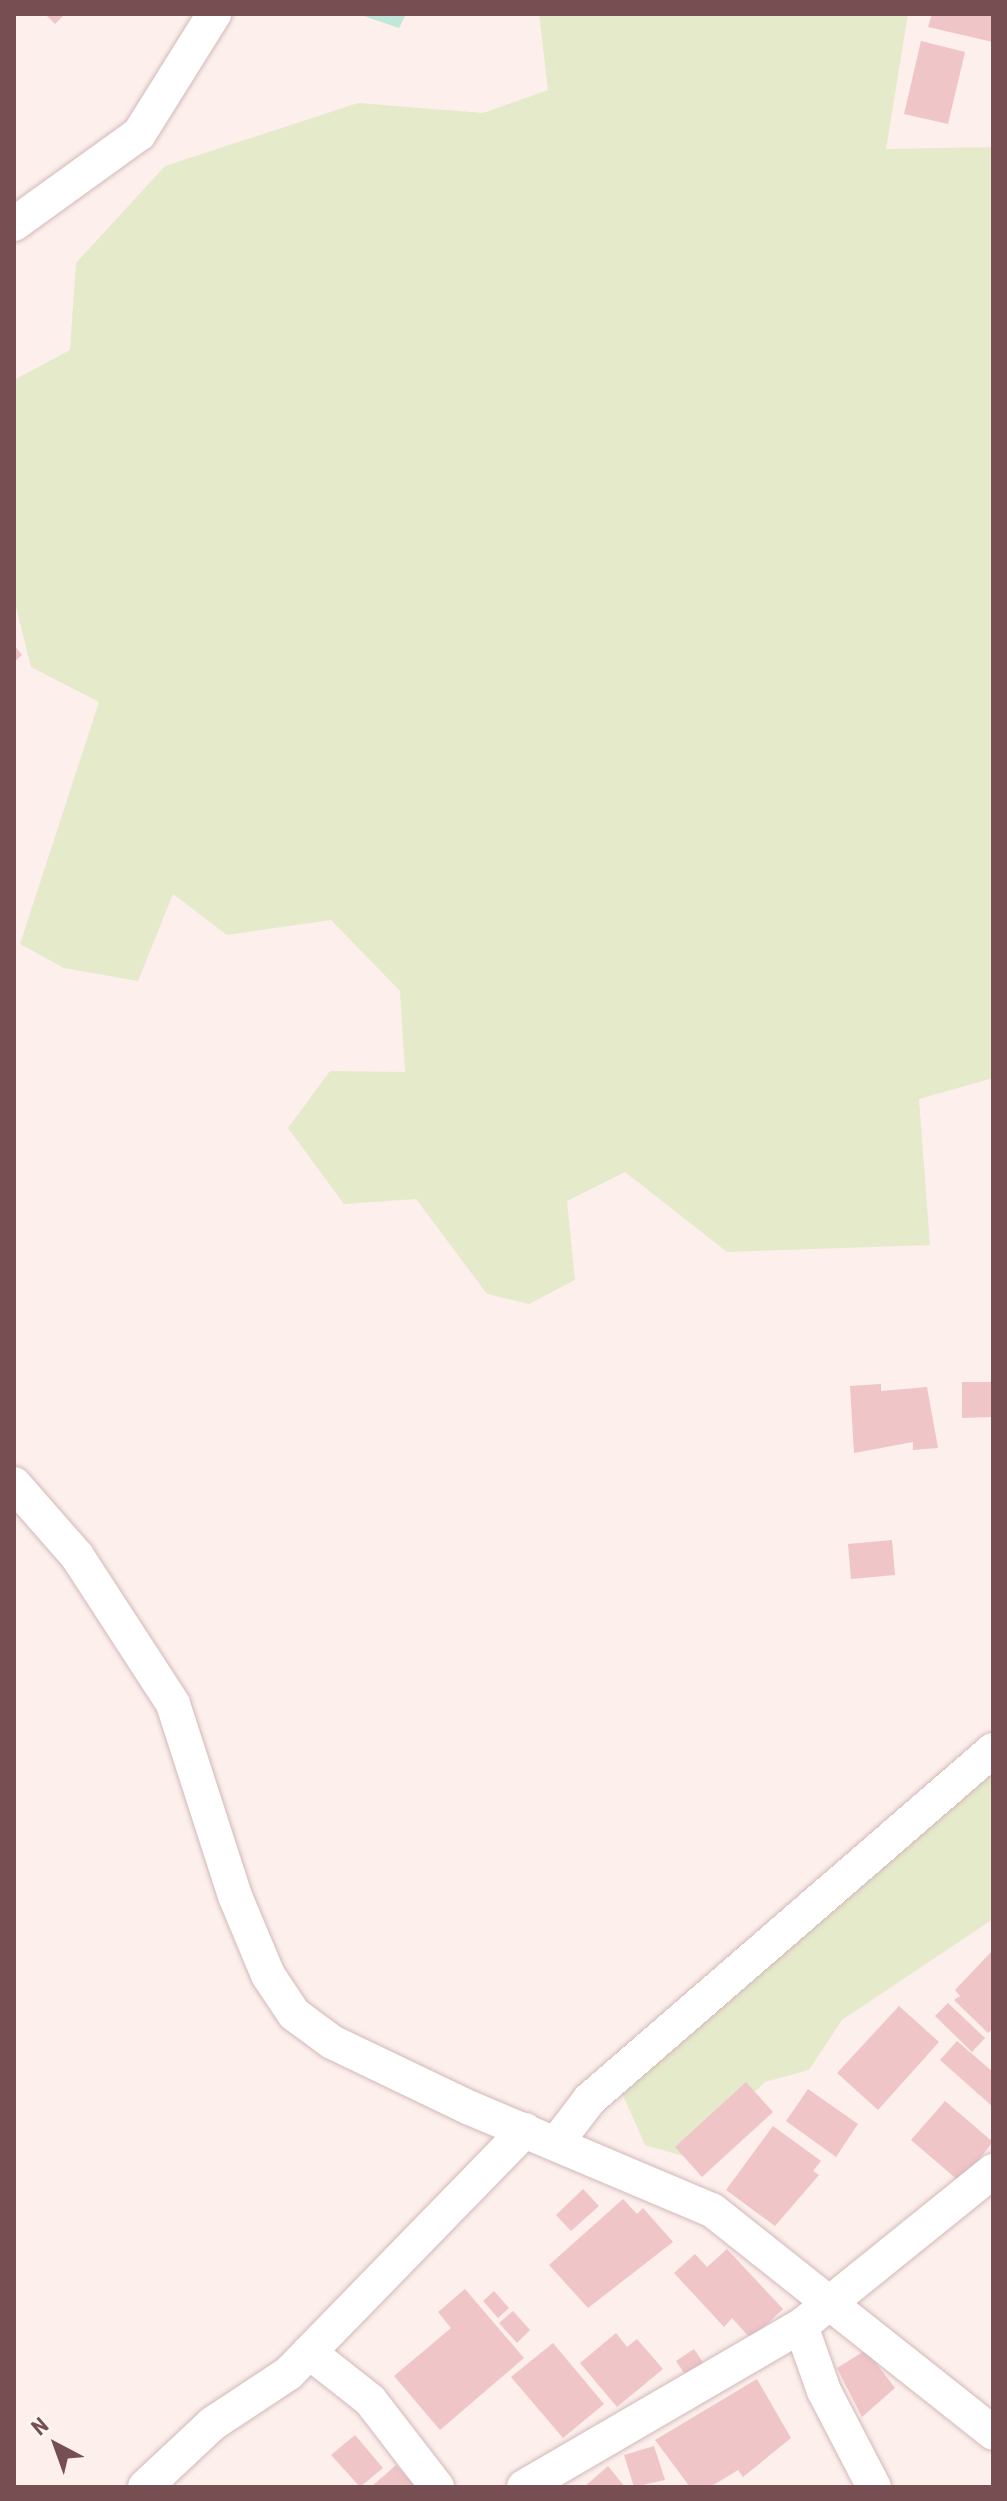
<!DOCTYPE html>
<style>
body{margin:0}
#map{position:relative;width:1007px;height:2501px;overflow:hidden;background:#fcefec;font-family:"Roboto Condensed",sans-serif}
div>[style]{position:absolute}
.green>*{inset:0;background:#e5eacb}
.water>*{inset:0;background:#c1e6da}
.building>*{inset:0;background:#f0c5c8}
.roads{filter:drop-shadow(0 0 2px #d3b8b8) drop-shadow(0 0 2px #d3b8b8)}
.minor>*{height:34px;margin:-17px;padding:0 17px;transform-origin:17px;border-radius:17px;background:#fff}
span{translate:-50% -50%;white-space:nowrap;text-align:center;line-height:1.15;-webkit-text-stroke:8px #fef5f3;paint-order:stroke}
.frame{position:absolute;inset:0;border:16px solid #774f53;pointer-events:none}
.north{position:absolute;left:16px;top:2405px;width:80px;height:80px;-webkit-text-stroke:6px #fef5f3;paint-order:stroke;rotate:319deg;font-size:22px;font-weight:700;line-height:32px;text-align:center;color:#774f53}
.north::after{content:'';display:block;margin:auto;width:28px;height:36px;background:#774f53;clip-path:polygon(50% 0,100% 100%,50% 72%,0 100%)}
</style>
<div id="map">
<div class="green">
<i style="clip-path:polygon(539px 14px,908px 14px,886px 149px,993px 147px,993px 1078px,919px 1099px,930px 1245px,727px 1252px,625px 1172px,567px 1201px,575px 1280px,529px 1304px,487px 1294px,416px 1199px,344px 1204px,288px 1128px,330px 1071px,405px 1072px,400px 991px,331px 920px,227px 935px,173px 894px,138px 981px,64px 968px,20px 944px,99px 702px,31px 667px,14px 599px,14px 380px,70px 350px,76px 263px,165px 166px,358px 103px,483px 113px,548px 90px)"></i>
<i style="clip-path:polygon(993px 1764px,993px 1919px,842px 2020px,809px 2070px,765px 2082px,687px 2157px,645px 2145px,621px 2091px)"></i>
</div>
<div class="water">
<i style="clip-path:polygon(358px 14px,406px 14px,399px 28px)"></i>
</div>
<div class="building">
<i style="clip-path:polygon(45px 14px,65px 14px,55px 24px)"></i>
<i style="clip-path:polygon(932px 14px,993px 14px,993px 42px,928px 27px)"></i>
<i style="clip-path:polygon(921px 41px,965px 52px,948px 124px,904px 114px)"></i>
<i style="clip-path:polygon(14px 645px,22px 655px,14px 662px)"></i>
<i style="clip-path:polygon(962px 1382px,993px 1382px,993px 1417px,962px 1418px)"></i>
<i style="clip-path:polygon(881px 1384px,881px 1391px,927px 1387px,938px 1448px,913px 1450px,913px 1442px,854px 1453px,850px 1386px)"></i>
<i style="clip-path:polygon(892px 1540px,895px 1575px,851px 1579px,848px 1544px)"></i>
<i style="clip-path:polygon(993px 1950px,993px 2029px,988px 2033px,954px 2000px,960px 1996px,955px 1990px)"></i>
<i style="clip-path:polygon(948px 2003px,985px 2038px,972px 2052px,935px 2016px)"></i>
<i style="clip-path:polygon(899px 2006px,939px 2042px,878px 2110px,837px 2073px)"></i>
<i style="clip-path:polygon(957px 2041px,993px 2072px,993px 2107px,940px 2060px)"></i>
<i style="clip-path:polygon(746px 2082px,773px 2112px,702px 2177px,675px 2147px)"></i>
<i style="clip-path:polygon(808px 2089px,858px 2124px,836px 2157px,786px 2121px)"></i>
<i style="clip-path:polygon(945px 2101px,993px 2142px,960px 2182px,911px 2140px)"></i>
<i style="clip-path:polygon(773px 2126px,821px 2161px,813px 2171px,819px 2175px,775px 2226px,726px 2190px)"></i>
<i style="clip-path:polygon(583px 2189px,599px 2206px,571px 2231px,556px 2215px)"></i>
<i style="clip-path:polygon(623px 2199px,637px 2214px,643px 2208px,673px 2242px,588px 2308px,549px 2265px)"></i>
<i style="clip-path:polygon(727px 2249px,783px 2309px,751px 2339px,732px 2318px,724px 2327px,674px 2273px,695px 2254px,707px 2267px)"></i>
<i style="clip-path:polygon(465px 2289px,524px 2358px,440px 2430px,394px 2376px,451px 2328px,438px 2312px)"></i>
<i style="clip-path:polygon(494px 2291px,509px 2308px,498px 2318px,483px 2301px)"></i>
<i style="clip-path:polygon(513px 2311px,530px 2330px,517px 2343px,499px 2323px)"></i>
<i style="clip-path:polygon(616px 2333px,627px 2347px,637px 2339px,663px 2369px,617px 2407px,580px 2363px)"></i>
<i style="clip-path:polygon(553px 2343px,604px 2404px,563px 2438px,511px 2377px)"></i>
<i style="clip-path:polygon(694px 2349px,704px 2364px,686px 2376px,676px 2361px)"></i>
<i style="clip-path:polygon(866px 2350px,895px 2388px,862px 2417px,837px 2368px)"></i>
<i style="clip-path:polygon(757px 2379px,791px 2438px,743px 2477px,738px 2470px,710px 2487px,690px 2487px,655px 2440px)"></i>
<i style="clip-path:polygon(355px 2435px,383px 2468px,360px 2487px,331px 2455px)"></i>
<i style="clip-path:polygon(654px 2446px,665px 2480px,634px 2487px,624px 2455px)"></i>
<i style="clip-path:polygon(396px 2465px,416px 2487px,371px 2487px)"></i>
<i style="clip-path:polygon(608px 2466px,625px 2487px,584px 2487px)"></i>
</div>
<div class="roads">
<div class="minor">
<i style="left:14px;top:224px;width:154px;rotate:-35.8deg"></i>
<i style="left:139px;top:134px;width:142px;rotate:-58deg"></i>
<i style="left:14px;top:1484px;width:96px;rotate:48.8deg"></i>
<i style="left:77px;top:1556px;width:176px;rotate:57deg"></i>
<i style="left:173px;top:1704px;width:202px;rotate:72.1deg"></i>
<i style="left:235px;top:1896px;width:86px;rotate:67.3deg"></i>
<i style="left:268px;top:1975px;width:47px;rotate:56.3deg"></i>
<i style="left:294px;top:2014px;width:47px;rotate:36.4deg"></i>
<i style="left:332px;top:2042px;width:153px;rotate:25.6deg"></i>
<i style="left:470px;top:2108px;width:263px;rotate:22.9deg"></i>
<i style="left:712px;top:2210px;width:359px;rotate:38.4deg"></i>
<i style="left:557px;top:2142px;width:54px;rotate:-52.5deg"></i>
<i style="left:590px;top:2099px;width:533px;rotate:-40.89deg"></i>
<i style="left:801px;top:2326px;width:69px;rotate:70.5deg"></i>
<i style="left:824px;top:2391px;width:108px;rotate:62.5deg"></i>
<i style="left:309px;top:2352px;width:78px;rotate:38.2deg"></i>
<i style="left:370px;top:2400px;width:110px;rotate:52.4deg"></i>
<i style="left:145px;top:2487px;width:92px;rotate:-43.2deg"></i>
<i style="left:212px;top:2424px;width:92px;rotate:-33.5deg"></i>
<i style="left:289px;top:2373px;width:339px;rotate:-45.8deg"></i>
<i style="left:524px;top:2487px;width:320px;rotate:-30.2deg"></i>
<i style="left:801px;top:2326px;width:247px;rotate:-38.9deg"></i>
</div>
</div>
<div class="frame"></div>
<div class="north">N</div>
</div>
